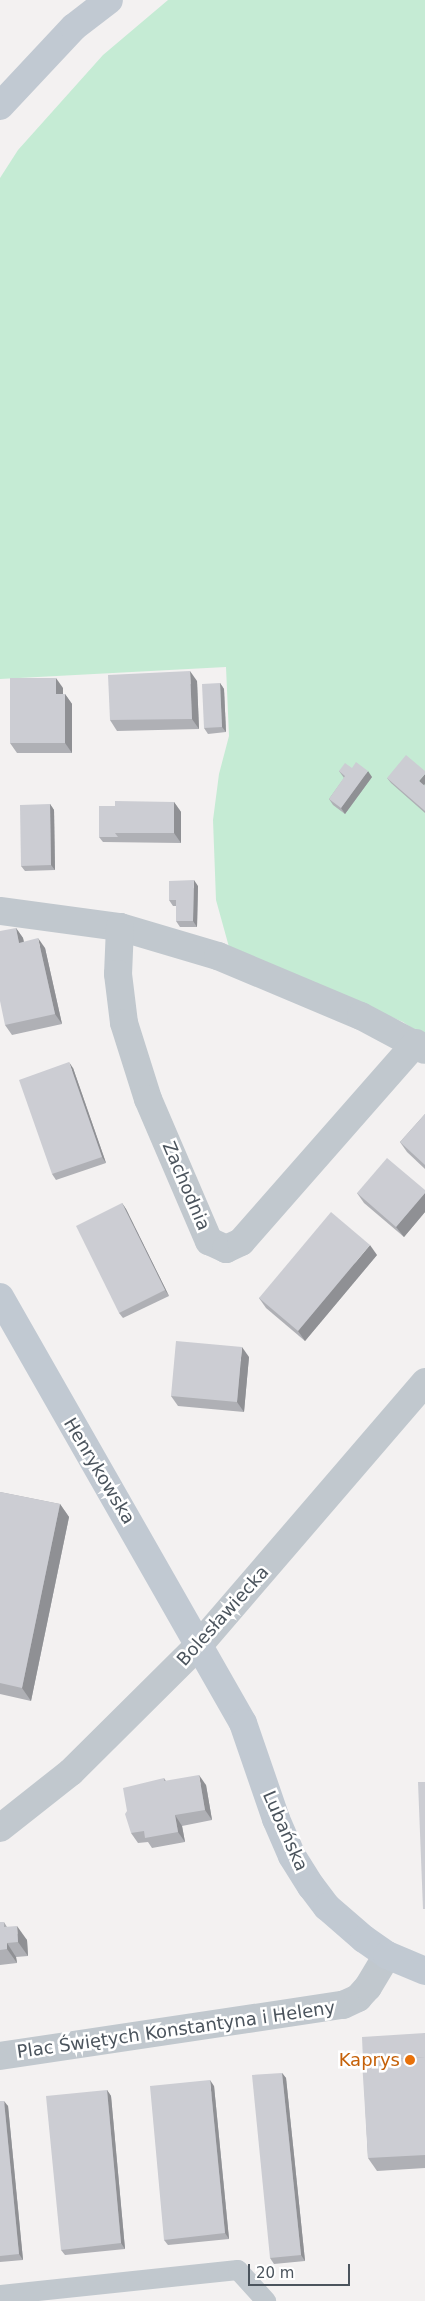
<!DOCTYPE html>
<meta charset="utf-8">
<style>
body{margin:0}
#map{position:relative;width:425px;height:2301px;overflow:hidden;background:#f3f1f1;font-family:"DejaVu Sans",sans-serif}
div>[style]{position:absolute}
.green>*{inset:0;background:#c5ebd4}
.service>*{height:20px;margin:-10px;padding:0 10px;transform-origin:10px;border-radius:10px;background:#c1c8ce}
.minor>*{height:28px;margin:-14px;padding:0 14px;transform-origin:14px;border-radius:14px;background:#c1c8ce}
.tertiary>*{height:28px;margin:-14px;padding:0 14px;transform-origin:14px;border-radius:14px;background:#c1c8ce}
.secondary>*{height:28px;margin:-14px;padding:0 14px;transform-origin:14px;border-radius:14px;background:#c1c9d2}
.wall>*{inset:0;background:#afb0b5}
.shaded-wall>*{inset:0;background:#8f9094}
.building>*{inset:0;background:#cccdd3}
.dots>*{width:14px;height:14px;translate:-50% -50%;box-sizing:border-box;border:2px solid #fff;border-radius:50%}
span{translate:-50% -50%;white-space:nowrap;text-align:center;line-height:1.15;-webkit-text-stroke:5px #fff;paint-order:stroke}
.street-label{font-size:18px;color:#4b545d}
.food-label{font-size:18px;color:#c56008}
.right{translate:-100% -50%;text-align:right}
.scale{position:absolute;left:248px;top:2264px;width:102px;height:22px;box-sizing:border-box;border:2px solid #4b545d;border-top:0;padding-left:6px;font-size:15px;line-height:18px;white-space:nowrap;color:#4b545d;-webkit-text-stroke:4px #fff;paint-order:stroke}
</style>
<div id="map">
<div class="green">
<i style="clip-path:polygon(168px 0,425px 0,425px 1037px,403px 1022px,229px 947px,216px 900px,213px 820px,219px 774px,229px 736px,226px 667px,0 679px,0 178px,18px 150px,103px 55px)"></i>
</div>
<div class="service">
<i style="left:0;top:2295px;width:239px;rotate:-6deg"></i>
<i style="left:238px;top:2270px;width:42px;rotate:47.9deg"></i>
</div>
<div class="minor">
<i style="left:0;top:911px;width:121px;rotate:7.6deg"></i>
<i style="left:120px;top:927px;width:102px;rotate:16.5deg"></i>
<i style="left:218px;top:956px;width:155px;rotate:22.8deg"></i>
<i style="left:361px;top:1016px;width:72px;rotate:28deg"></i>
<i style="left:120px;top:927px;width:47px;rotate:92.4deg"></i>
<i style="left:118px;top:974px;width:49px;rotate:83deg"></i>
<i style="left:124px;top:1023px;width:80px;rotate:72.5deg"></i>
<i style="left:148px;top:1099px;width:155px;rotate:66.8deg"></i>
<i style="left:209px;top:1241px;width:19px;rotate:25deg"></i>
<i style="left:226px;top:1249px;width:17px;rotate:-25deg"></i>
<i style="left:241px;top:1242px;width:265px;rotate:-48.7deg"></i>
<i style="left:0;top:1828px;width:90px;rotate:-38.3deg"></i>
<i style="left:71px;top:1772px;width:180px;rotate:-44.8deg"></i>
<i style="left:0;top:2056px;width:347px;rotate:-8.5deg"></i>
<i style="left:343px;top:2005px;width:17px;rotate:-25deg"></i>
<i style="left:358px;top:1998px;width:15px;rotate:-48deg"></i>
<i style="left:368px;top:1987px;width:37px;rotate:-59deg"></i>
</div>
<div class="tertiary">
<i style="left:199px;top:1645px;width:347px;rotate:-49.3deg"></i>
</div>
<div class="secondary">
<i style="left:0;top:106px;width:108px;rotate:-46.9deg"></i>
<i style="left:74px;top:27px;width:44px;rotate:-37.6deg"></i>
<i style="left:0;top:1297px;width:490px;rotate:60.3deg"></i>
<i style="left:243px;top:1723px;width:102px;rotate:71deg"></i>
<i style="left:276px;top:1819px;width:40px;rotate:66.6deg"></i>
<i style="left:292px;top:1856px;width:36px;rotate:58deg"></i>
<i style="left:311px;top:1886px;width:26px;rotate:53deg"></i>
<i style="left:327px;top:1907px;width:49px;rotate:40.9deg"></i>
<i style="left:364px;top:1939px;width:28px;rotate:35deg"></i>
<i style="left:387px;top:1955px;width:41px;rotate:22.8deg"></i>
</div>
<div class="wall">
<i style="clip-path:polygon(197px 681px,199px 729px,117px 731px,110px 720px)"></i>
<i style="clip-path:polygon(220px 683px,224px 689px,226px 732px,208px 734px,204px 728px)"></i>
<i style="clip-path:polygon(63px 688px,63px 694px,65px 694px,72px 704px,72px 753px,17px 753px,10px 743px)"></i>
<i style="clip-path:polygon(352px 768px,372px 777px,345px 814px,333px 805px,329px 799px,344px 778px,339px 771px)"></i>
<i style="clip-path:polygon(387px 778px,425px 784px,424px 785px,425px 786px,425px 813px,391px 783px)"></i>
<i style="clip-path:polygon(174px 802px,181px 812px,181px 843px,103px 842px,99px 837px)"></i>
<i style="clip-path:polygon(50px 804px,54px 810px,55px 870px,25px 871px,21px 866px)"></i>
<i style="clip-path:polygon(198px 886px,197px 927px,180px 927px,176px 921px,176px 906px,173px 906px,169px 900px)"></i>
<i style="clip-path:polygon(16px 928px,23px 938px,24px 942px,45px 948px,62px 1024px,12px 1035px,5px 1025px)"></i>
<i style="clip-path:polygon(73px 1068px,106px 1163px,56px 1180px,52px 1174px)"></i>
<i style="clip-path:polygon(425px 1114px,425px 1169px,407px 1152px,400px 1142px)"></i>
<i style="clip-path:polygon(425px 1190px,425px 1212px,404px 1237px,364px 1203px,357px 1193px)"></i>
<i style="clip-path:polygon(122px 1203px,126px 1209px,169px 1296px,123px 1318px,119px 1313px)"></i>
<i style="clip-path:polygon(377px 1255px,305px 1341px,266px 1308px,259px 1298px)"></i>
<i style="clip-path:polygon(249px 1357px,244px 1412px,178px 1406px,171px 1396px)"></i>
<i style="clip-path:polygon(0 1492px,60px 1504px,69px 1517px,31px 1701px,0 1694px)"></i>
<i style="clip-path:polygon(164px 1778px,166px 1781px,206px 1785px,212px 1820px,182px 1826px,185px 1842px,152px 1848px,148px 1842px,138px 1843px,131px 1833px)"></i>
<i style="clip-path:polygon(0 1922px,4px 1922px,7px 1927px,27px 1940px,28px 1956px,16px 1957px,17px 1963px,0 1965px)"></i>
<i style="clip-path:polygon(425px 2033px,425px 2168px,377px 2171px,368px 2158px,363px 2061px)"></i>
<i style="clip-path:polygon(282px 2073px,286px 2078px,305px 2261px,274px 2264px,270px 2258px)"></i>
<i style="clip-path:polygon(214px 2086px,229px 2239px,168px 2245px,164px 2240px)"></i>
<i style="clip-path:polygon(107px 2090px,111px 2096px,125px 2249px,65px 2255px,61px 2250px)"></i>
<i style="clip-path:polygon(0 2101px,8px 2106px,23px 2260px,0 2262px)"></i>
</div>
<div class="shaded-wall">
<i style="clip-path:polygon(190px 671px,197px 681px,199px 729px,192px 719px)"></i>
<i style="clip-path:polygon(56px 678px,63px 688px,63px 704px,56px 694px)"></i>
<i style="clip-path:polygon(220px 683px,224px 689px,226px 732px,222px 727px)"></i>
<i style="clip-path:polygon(65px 694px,72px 704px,72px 753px,65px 743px)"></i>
<i style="clip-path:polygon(368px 771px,372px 777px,345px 814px,341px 808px)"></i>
<i style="clip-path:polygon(425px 774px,425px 784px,423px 786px,419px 781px)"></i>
<i style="clip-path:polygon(174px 802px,181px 812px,181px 843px,174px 833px)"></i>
<i style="clip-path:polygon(50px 804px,54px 810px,55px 870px,51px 865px)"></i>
<i style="clip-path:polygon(194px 880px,198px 886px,197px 927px,193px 921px)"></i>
<i style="clip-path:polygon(16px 928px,23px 938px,26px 953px,19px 943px)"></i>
<i style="clip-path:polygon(38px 938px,45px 948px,62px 1024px,55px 1014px)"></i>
<i style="clip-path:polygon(69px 1062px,73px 1068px,106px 1163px,102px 1157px)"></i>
<i style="clip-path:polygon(425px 1193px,425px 1212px,404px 1237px,396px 1227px)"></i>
<i style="clip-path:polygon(122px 1203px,126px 1209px,169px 1296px,165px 1290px)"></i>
<i style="clip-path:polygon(370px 1245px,377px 1255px,305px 1341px,298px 1331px)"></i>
<i style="clip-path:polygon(242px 1347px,249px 1357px,244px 1412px,237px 1402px)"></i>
<i style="clip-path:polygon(60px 1504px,69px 1517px,31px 1701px,22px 1688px)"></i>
<i style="clip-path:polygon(199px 1775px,206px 1785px,212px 1820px,205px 1810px)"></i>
<i style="clip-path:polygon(175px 1815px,182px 1826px,185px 1842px,178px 1832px)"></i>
<i style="clip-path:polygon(17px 1926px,27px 1940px,28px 1956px,18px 1942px)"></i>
<i style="clip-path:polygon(7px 1943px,16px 1957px,17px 1963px,7px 1949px)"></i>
<i style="clip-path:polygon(282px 2073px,286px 2078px,305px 2261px,301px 2255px)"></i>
<i style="clip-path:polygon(210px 2080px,214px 2086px,229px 2239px,225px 2233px)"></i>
<i style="clip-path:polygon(107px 2090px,111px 2096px,125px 2249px,121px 2243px)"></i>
<i style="clip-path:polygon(4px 2101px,8px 2106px,23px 2260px,19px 2254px)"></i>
</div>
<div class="building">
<i style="clip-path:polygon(190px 671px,192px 719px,110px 720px,108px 675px)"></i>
<i style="clip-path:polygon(10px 678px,56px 678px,56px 694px,65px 694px,65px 743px,10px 743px)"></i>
<i style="clip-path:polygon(220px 683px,222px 727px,204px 728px,202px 684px)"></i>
<i style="clip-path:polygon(406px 755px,425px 771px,425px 774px,419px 781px,425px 786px,425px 811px,387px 778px)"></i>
<i style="clip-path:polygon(356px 762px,368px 771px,341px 808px,329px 799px,345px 776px,339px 771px,345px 763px,352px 768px)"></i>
<i style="clip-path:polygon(115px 801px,174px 802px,174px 833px,115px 833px)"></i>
<i style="clip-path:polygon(50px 804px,51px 865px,21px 866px,20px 805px)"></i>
<i style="clip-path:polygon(99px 806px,115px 806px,115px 833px,118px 837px,99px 837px)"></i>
<i style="clip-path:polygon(194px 880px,193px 921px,176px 921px,176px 900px,169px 900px,169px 881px)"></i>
<i style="clip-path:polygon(16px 928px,19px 943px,38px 938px,55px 1014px,5px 1025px,0 1001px,0 931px)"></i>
<i style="clip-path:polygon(69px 1062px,102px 1157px,52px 1174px,19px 1080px)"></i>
<i style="clip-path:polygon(425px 1114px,425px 1165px,400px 1142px)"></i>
<i style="clip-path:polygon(387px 1158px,425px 1190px,425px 1193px,396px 1227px,357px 1193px)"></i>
<i style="clip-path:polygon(122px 1203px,165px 1290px,119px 1313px,76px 1226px)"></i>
<i style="clip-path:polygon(331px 1212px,370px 1245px,298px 1331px,259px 1298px)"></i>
<i style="clip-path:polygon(176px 1341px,242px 1347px,237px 1402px,171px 1396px)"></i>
<i style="clip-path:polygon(0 1492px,60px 1504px,22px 1688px,0 1683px)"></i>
<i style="clip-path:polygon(199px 1775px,205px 1810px,175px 1815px,178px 1832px,145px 1838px,144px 1831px,131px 1833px,125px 1814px,127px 1811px,123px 1788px,164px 1778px,164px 1781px)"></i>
<i style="clip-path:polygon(418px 1782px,425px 1782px,425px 1909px,423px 1909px)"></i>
<i style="clip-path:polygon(0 1922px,4px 1922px,4px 1927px,17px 1926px,18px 1942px,7px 1943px,7px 1949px,0 1950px)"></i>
<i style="clip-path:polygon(425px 2033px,425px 2057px,363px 2061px,362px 2037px)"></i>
<i style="clip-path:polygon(425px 2057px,425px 2155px,368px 2158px,362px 2061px)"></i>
<i style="clip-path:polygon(282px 2073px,301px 2255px,270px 2258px,252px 2075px)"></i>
<i style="clip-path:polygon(210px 2080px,225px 2233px,164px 2240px,150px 2086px)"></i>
<i style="clip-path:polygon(107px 2090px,121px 2243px,61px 2250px,46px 2096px)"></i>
<i style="clip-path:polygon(0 2101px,4px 2101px,19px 2254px,0 2256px)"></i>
</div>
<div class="dots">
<i style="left:410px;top:2060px;background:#e8710a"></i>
</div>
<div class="street-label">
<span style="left:186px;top:1186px;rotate:67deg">Zachodnia</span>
<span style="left:99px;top:1471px;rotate:59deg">Henrykowska</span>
<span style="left:223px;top:1616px;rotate:-48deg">Bolesławiecka</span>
<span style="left:285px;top:1831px;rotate:66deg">Lubańska</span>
<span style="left:176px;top:2030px;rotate:-8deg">Plac Świętych Konstantyna i Heleny</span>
</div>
<div class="food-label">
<span class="right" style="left:400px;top:2060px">Kaprys</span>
</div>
<div class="scale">20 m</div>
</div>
